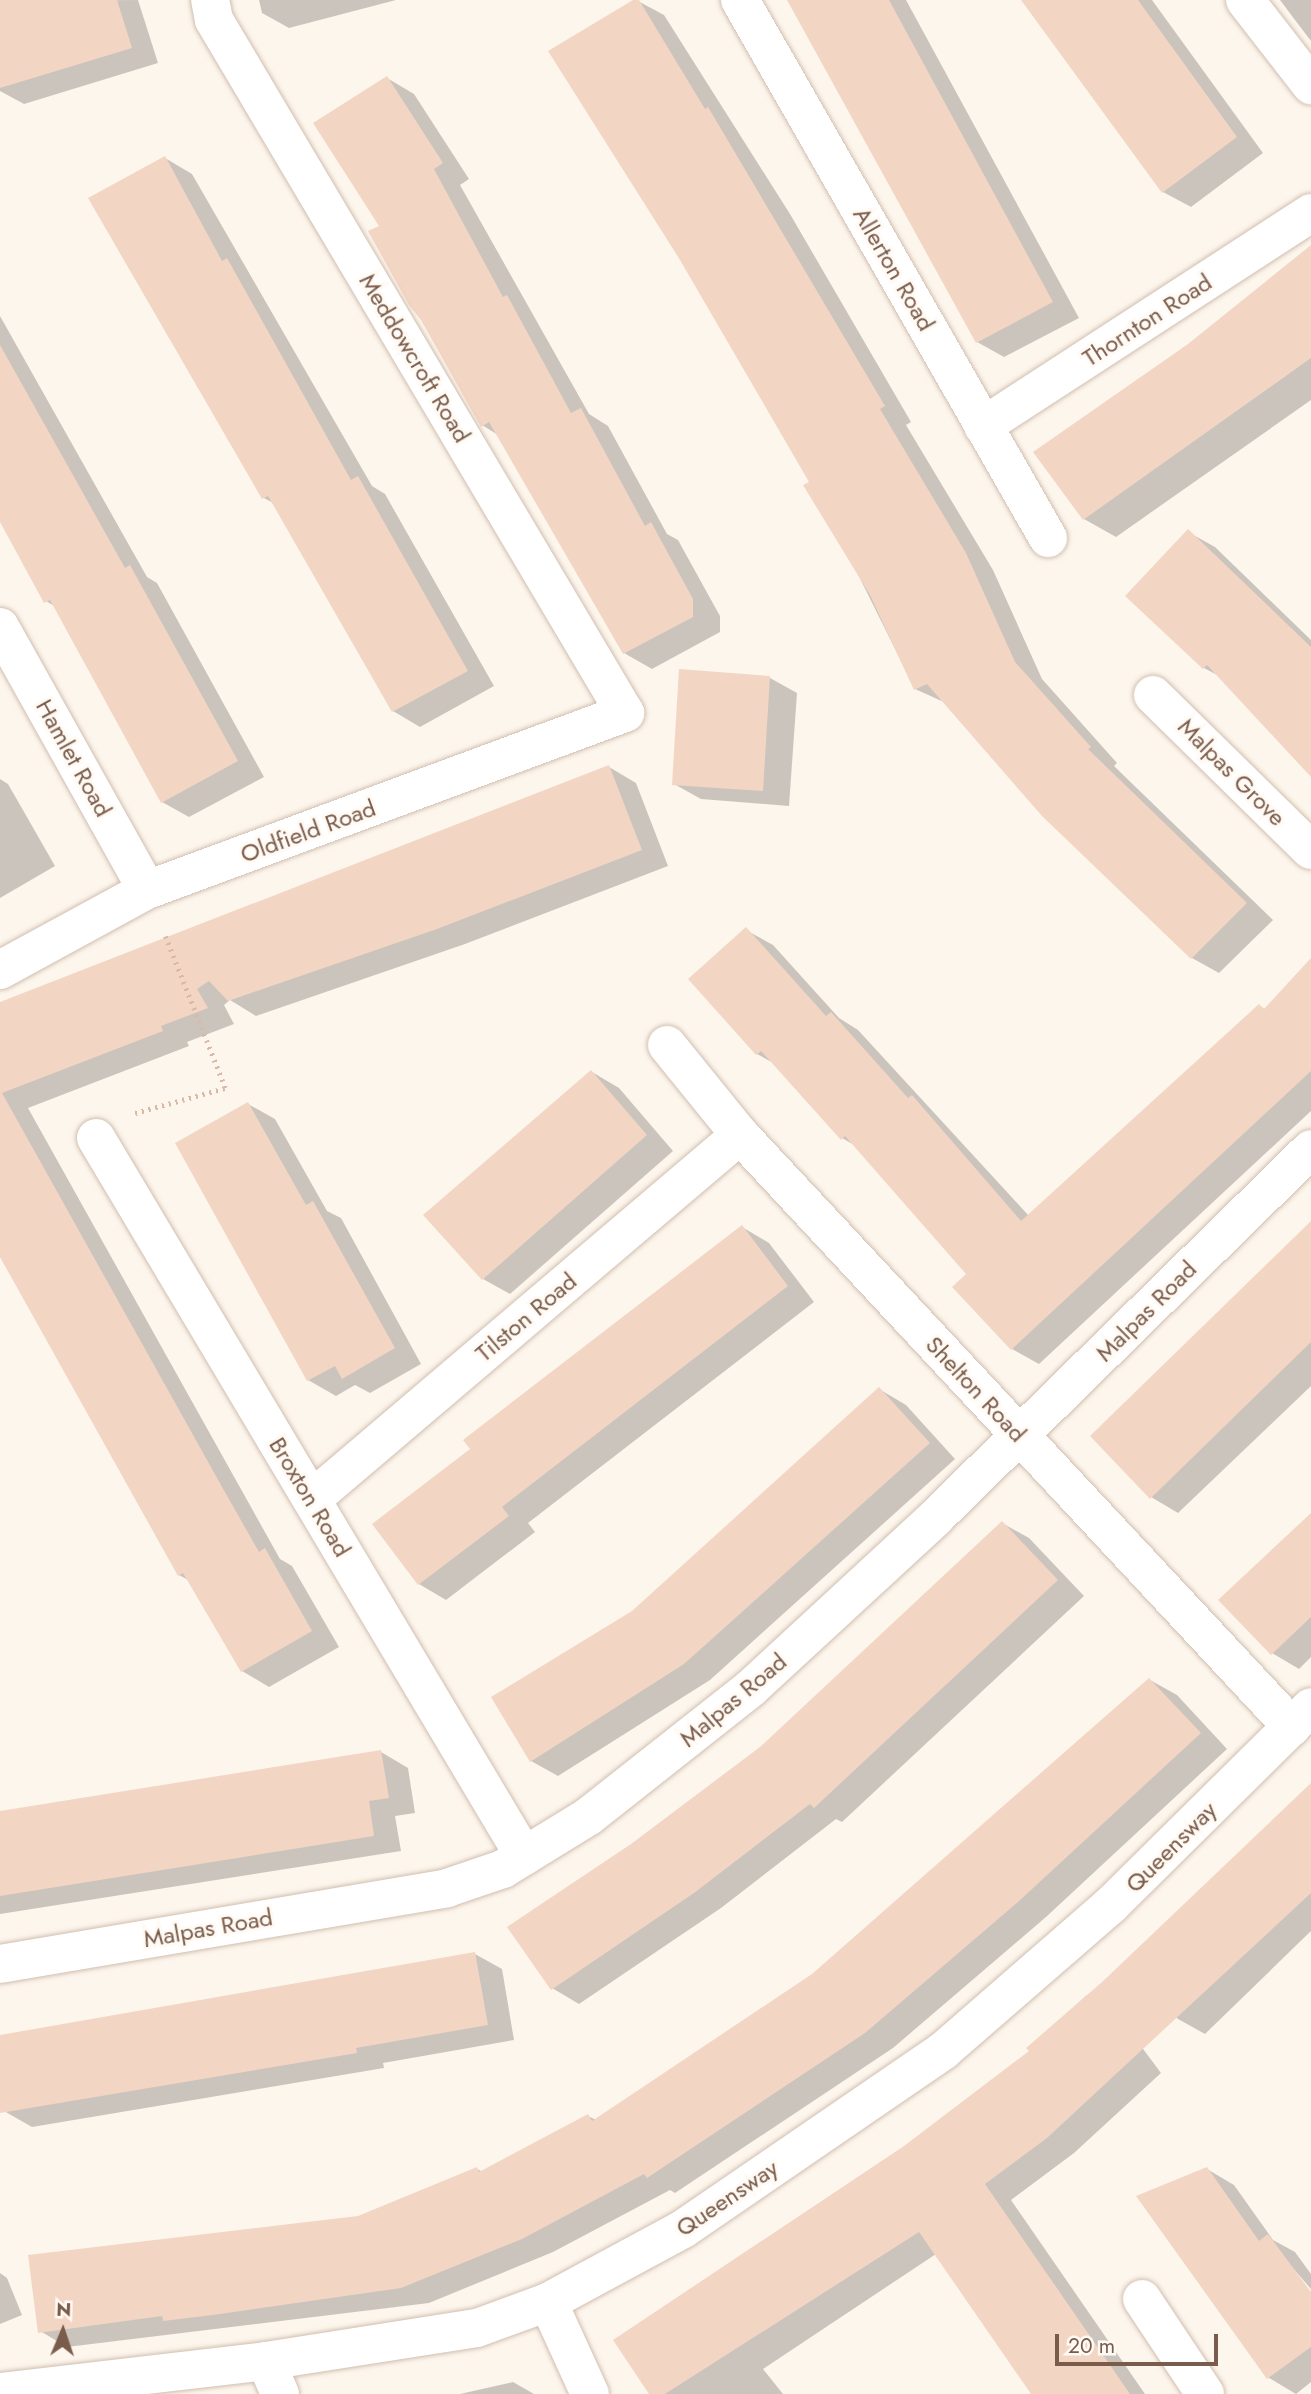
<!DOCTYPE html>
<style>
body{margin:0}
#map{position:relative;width:1311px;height:2394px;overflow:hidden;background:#fdf6ec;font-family:Jost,sans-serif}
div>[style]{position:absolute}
.shadow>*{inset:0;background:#0003}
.building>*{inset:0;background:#f3d5c3}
.path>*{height:4.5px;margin-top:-2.25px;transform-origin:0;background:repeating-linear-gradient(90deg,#d9b8a5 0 2px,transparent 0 7px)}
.roads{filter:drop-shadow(0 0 2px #d1beb0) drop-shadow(0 0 2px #d1beb0)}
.street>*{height:38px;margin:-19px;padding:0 19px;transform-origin:19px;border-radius:19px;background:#fff}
span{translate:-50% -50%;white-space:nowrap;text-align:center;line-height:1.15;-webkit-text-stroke:6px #fffaf3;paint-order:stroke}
.street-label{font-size:24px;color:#7a5c4d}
.north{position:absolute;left:28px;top:2296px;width:70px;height:70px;-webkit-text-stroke:5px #fffaf3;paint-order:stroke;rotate:2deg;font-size:19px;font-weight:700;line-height:28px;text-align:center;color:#7a5c4d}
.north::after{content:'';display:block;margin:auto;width:24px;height:32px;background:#7a5c4d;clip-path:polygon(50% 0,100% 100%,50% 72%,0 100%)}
.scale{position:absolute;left:1055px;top:2334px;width:163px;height:32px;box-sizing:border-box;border:4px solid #7a5c4d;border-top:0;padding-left:9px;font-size:21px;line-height:24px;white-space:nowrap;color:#7a5c4d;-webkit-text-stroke:5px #fffaf3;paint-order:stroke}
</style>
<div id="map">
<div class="shadow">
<i style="clip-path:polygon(138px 0,158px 63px,24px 104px,0 91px,0 1px)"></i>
<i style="clip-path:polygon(259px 0,396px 0,289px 28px,262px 13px)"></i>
<i style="clip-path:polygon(636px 0,664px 15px,790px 214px,911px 422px,906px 425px,993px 570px,1042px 679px,1117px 763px,1114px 766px,1273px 920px,1219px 973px,1192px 958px,946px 703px,915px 689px,812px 482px)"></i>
<i style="clip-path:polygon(791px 0,906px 0,1079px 318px,1004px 357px,977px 342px)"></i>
<i style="clip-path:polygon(1023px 0,1152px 0,1263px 153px,1191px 207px,1163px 192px)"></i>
<i style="clip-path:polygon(1280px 0,1311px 0,1311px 41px,1298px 24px)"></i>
<i style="clip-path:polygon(387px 78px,414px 94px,469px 179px,460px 185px,589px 414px,608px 426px,667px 534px,678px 540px,720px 616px,720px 632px,652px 669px,624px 653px,498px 435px,482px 425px,381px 226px)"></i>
<i style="clip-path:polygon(165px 158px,192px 174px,372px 486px,385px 494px,494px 686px,420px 727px,393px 711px,275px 504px,264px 498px,90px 199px)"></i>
<i style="clip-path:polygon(1311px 247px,1311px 400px,1116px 537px,1084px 519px,1036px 452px,1189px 345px)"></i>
<i style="clip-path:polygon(0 316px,147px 577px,157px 583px,264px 777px,189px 817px,162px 802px,56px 607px,46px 601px,0 520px)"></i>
<i style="clip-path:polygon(1188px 532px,1215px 547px,1311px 640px,1311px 774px,1221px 677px,1204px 668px,1127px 596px)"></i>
<i style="clip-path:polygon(681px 671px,770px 678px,797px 693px,789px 806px,701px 799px,674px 784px)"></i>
<i style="clip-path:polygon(609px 767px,636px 783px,668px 866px,465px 944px,256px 1016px,230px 1000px,224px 1005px,234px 1024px,187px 1042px,189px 1046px,28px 1108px,280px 1559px,292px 1566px,339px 1647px,269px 1687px,242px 1671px,190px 1581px,179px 1575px,0 1256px,0 1004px)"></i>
<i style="clip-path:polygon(0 779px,8px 784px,55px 866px,0 898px)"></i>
<i style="clip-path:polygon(746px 930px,773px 945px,839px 1018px,858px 1030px,1029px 1216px,1260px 1006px,1266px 1010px,1311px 961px,1311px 1111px,1039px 1364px,1012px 1349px,969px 1274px,856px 1146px,842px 1138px,777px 1065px,757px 1054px)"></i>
<i style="clip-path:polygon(592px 1072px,619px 1088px,673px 1151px,510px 1294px,483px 1279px)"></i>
<i style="clip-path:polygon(248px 1104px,275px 1119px,327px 1211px,341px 1218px,421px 1364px,370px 1393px,355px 1385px,336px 1396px,308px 1380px)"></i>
<i style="clip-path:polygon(742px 1227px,769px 1243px,814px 1302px,528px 1523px,535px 1532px,446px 1600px,419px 1584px)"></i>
<i style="clip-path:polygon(1311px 1228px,1311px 1386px,1178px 1513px,1151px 1497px)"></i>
<i style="clip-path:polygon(879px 1389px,906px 1405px,955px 1459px,710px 1680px,558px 1776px,531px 1761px)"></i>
<i style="clip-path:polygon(1311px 1514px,1311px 1657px,1299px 1669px,1272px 1653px)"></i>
<i style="clip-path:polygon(1002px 1523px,1029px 1538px,1084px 1596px,842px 1822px,836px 1819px,721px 1908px,579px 2004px,552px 1988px,632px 1845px,761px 1748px)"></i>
<i style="clip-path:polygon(1150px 1680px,1177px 1695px,1227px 1749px,1046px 1917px,893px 2048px,675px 2193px,670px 2190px,553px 2252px,429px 2303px,67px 2347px,40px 2331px,359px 2218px,477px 2169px,483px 2172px,588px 2116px,596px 2120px,813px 1975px)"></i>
<i style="clip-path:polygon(381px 1752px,408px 1768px,415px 1813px,395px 1816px,401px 1851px,0 1914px,0 1813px)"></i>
<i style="clip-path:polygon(1311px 1785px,1311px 1931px,1205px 2034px,1178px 2019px,1125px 1963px)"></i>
<i style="clip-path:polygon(475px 1954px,502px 1969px,514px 2040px,383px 2063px,384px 2068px,32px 2127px,4px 2111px,0 2036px)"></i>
<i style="clip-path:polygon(1087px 1995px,1114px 2010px,1161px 2073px,1074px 2153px,1011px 2200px,1145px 2394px,1032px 2394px,936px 2254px,763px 2369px,783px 2394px,651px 2394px,905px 2148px,1031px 2052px,1028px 2048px)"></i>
<i style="clip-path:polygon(1207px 2169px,1234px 2185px,1273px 2240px,1295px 2252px,1311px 2274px,1311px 2289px,1279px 2252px,1311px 2295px,1311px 2382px,1296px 2394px,1269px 2378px,1139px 2197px)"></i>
<i style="clip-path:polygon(0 2273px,7px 2278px,22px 2315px,0 2324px)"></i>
<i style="clip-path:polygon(513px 2382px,534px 2394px,460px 2394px)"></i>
</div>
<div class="building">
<i style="clip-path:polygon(0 0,117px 0,132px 48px,0 88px)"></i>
<i style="clip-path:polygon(633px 0,639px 0,705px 109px,708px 107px,885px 406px,880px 409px,966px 553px,1015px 662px,1091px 747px,1088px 749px,1247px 903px,1191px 959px,1042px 816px,927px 684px,914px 690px,870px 595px,803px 485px,809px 482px,680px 260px,548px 51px)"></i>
<i style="clip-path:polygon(787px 0,889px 0,1053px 302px,976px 343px)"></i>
<i style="clip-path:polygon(1021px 0,1138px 0,1237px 137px,1162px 193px)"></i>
<i style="clip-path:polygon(387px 76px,443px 163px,434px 169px,503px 297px,507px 295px,571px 413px,581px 408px,645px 526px,651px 522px,693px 599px,693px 617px,623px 654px,489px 422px,481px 427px,421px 320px,409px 305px,368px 231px,379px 226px,313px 123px)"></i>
<i style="clip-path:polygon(165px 156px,222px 261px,227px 258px,351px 480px,358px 476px,468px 671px,392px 712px,268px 496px,262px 499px,88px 198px)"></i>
<i style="clip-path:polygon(1311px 245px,1311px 358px,1083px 520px,1033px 452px,1188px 344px)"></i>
<i style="clip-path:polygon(0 345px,125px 568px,130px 565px,238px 761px,161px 803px,50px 600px,44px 603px,0 522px)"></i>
<i style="clip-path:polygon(1188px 529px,1311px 647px,1311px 777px,1207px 665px,1203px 669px,1125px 596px)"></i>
<i style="clip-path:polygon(679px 669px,770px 676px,763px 791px,672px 785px)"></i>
<i style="clip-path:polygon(609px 765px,642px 850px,437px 929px,228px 1001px,209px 981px,197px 989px,208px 1008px,161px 1026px,163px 1031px,2px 1093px,226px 1494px,259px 1552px,265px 1548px,312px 1631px,241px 1672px,183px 1573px,178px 1576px,0 1257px,0 1002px)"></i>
<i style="clip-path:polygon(746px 927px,826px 1016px,831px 1012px,908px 1098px,912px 1095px,1021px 1221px,1259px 1004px,1264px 1009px,1311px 958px,1311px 1071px,1011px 1350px,952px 1287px,966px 1274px,845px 1136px,841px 1140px,761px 1051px,756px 1055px,688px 979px)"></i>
<i style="clip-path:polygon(591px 1070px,647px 1135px,482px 1280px,423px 1215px)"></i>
<i style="clip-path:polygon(248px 1102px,306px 1205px,313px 1201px,395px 1348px,342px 1379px,335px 1366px,307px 1381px,175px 1143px)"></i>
<i style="clip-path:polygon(1311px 1221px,1311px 1342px,1150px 1499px,1090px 1436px)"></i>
<i style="clip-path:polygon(742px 1225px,788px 1286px,502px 1507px,509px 1516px,418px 1585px,372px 1524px,470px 1449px,463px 1440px)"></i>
<i style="clip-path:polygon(879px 1387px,930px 1443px,684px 1664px,530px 1762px,491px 1697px,632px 1611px)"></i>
<i style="clip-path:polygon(1311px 1513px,1311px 1617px,1271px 1655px,1218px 1600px)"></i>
<i style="clip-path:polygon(1002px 1521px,1058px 1580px,814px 1808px,810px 1804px,694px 1893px,551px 1990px,507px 1927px,631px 1844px,760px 1747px)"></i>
<i style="clip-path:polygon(1149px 1678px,1201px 1733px,1018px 1902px,865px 2033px,647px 2178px,644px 2174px,522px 2239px,401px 2288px,213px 2315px,163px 2321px,162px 2316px,38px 2333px,28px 2255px,358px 2216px,477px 2167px,479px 2172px,588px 2114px,592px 2121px,812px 1974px)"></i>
<i style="clip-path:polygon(381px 1750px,389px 1798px,369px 1801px,374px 1836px,0 1896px,0 1811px)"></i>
<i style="clip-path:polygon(1311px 1783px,1311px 1893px,1047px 2138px,985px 2184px,1130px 2394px,1031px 2394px,919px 2232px,665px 2394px,649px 2394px,613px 2340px,904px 2146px,1029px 2051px,1026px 2048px,1101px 1983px)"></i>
<i style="clip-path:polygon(475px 1952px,488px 2025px,356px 2048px,357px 2053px,0 2113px,0 2035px)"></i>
<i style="clip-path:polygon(1207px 2167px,1259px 2241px,1268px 2234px,1311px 2292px,1311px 2347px,1267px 2379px,1136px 2196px)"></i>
</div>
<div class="path">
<i style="left:135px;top:1113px;width:93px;rotate:-15.5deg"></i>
<i style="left:225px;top:1088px;width:163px;rotate:-111.5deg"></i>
</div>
<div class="roads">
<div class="street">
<i style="left:740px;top:0;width:620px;rotate:60.21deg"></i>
<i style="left:1245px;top:0;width:108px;rotate:52.2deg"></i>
<i style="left:983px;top:426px;width:391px;rotate:-33deg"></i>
<i style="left:0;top:627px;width:301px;rotate:60.8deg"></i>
<i style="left:1153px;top:695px;width:221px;rotate:44.5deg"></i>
<i style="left:0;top:970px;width:167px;rotate:-28.6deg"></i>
<i style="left:147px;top:890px;width:510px;rotate:-20.32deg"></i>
<i style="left:625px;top:713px;width:806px;rotate:-120.67deg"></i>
<i style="left:214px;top:20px;width:20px;rotate:-101deg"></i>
<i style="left:667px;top:1045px;width:116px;rotate:51deg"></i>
<i style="left:740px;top:1135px;width:809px;rotate:47deg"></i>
<i style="left:96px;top:1138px;width:836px;rotate:59.2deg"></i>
<i style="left:312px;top:1499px;width:562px;rotate:-40.38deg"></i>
<i style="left:0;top:1964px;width:453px;rotate:-9.6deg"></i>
<i style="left:447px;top:1888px;width:59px;rotate:-18.7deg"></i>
<i style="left:503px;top:1869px;width:101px;rotate:-31.6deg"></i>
<i style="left:589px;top:1816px;width:206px;rotate:-38.3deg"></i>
<i style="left:751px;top:1688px;width:252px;rotate:-42.7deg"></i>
<i style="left:936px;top:1517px;width:525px;rotate:-44.46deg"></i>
<i style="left:1142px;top:2299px;width:114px;rotate:56.4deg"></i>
<i style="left:548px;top:2302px;width:101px;rotate:65.5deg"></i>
<i style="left:266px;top:2361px;width:36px;rotate:67deg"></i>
<i style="left:0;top:2392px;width:268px;rotate:-6.6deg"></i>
<i style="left:266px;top:2361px;width:214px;rotate:-8.9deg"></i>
<i style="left:477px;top:2328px;width:76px;rotate:-20.1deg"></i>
<i style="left:548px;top:2302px;width:153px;rotate:-28.4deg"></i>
<i style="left:683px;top:2229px;width:316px;rotate:-34.4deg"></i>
<i style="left:944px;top:2050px;width:221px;rotate:-41deg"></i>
<i style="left:1111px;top:1905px;width:281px;rotate:-44.7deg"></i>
</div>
</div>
<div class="street-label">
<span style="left:894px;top:269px;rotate:60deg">Allerton Road</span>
<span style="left:1147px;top:320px;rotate:-33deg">Thornton Road</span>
<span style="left:415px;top:358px;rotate:59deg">Meddowcroft Road</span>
<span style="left:74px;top:758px;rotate:61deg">Hamlet Road</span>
<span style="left:1232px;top:772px;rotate:45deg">Malpas Grove</span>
<span style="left:308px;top:831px;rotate:-20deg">Oldfield Road</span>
<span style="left:1146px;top:1311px;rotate:-45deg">Malpas Road</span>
<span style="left:526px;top:1317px;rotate:-40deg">Tilston Road</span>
<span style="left:976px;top:1389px;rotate:47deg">Shelton Road</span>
<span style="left:310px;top:1497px;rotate:59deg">Broxton Road</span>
<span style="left:733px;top:1700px;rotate:-40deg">Malpas Road</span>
<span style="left:1171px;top:1847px;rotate:-45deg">Queensway</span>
<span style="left:208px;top:1928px;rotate:-10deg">Malpas Road</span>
<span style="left:727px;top:2198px;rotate:-34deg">Queensway</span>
</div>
<div class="north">N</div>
<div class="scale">20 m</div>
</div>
